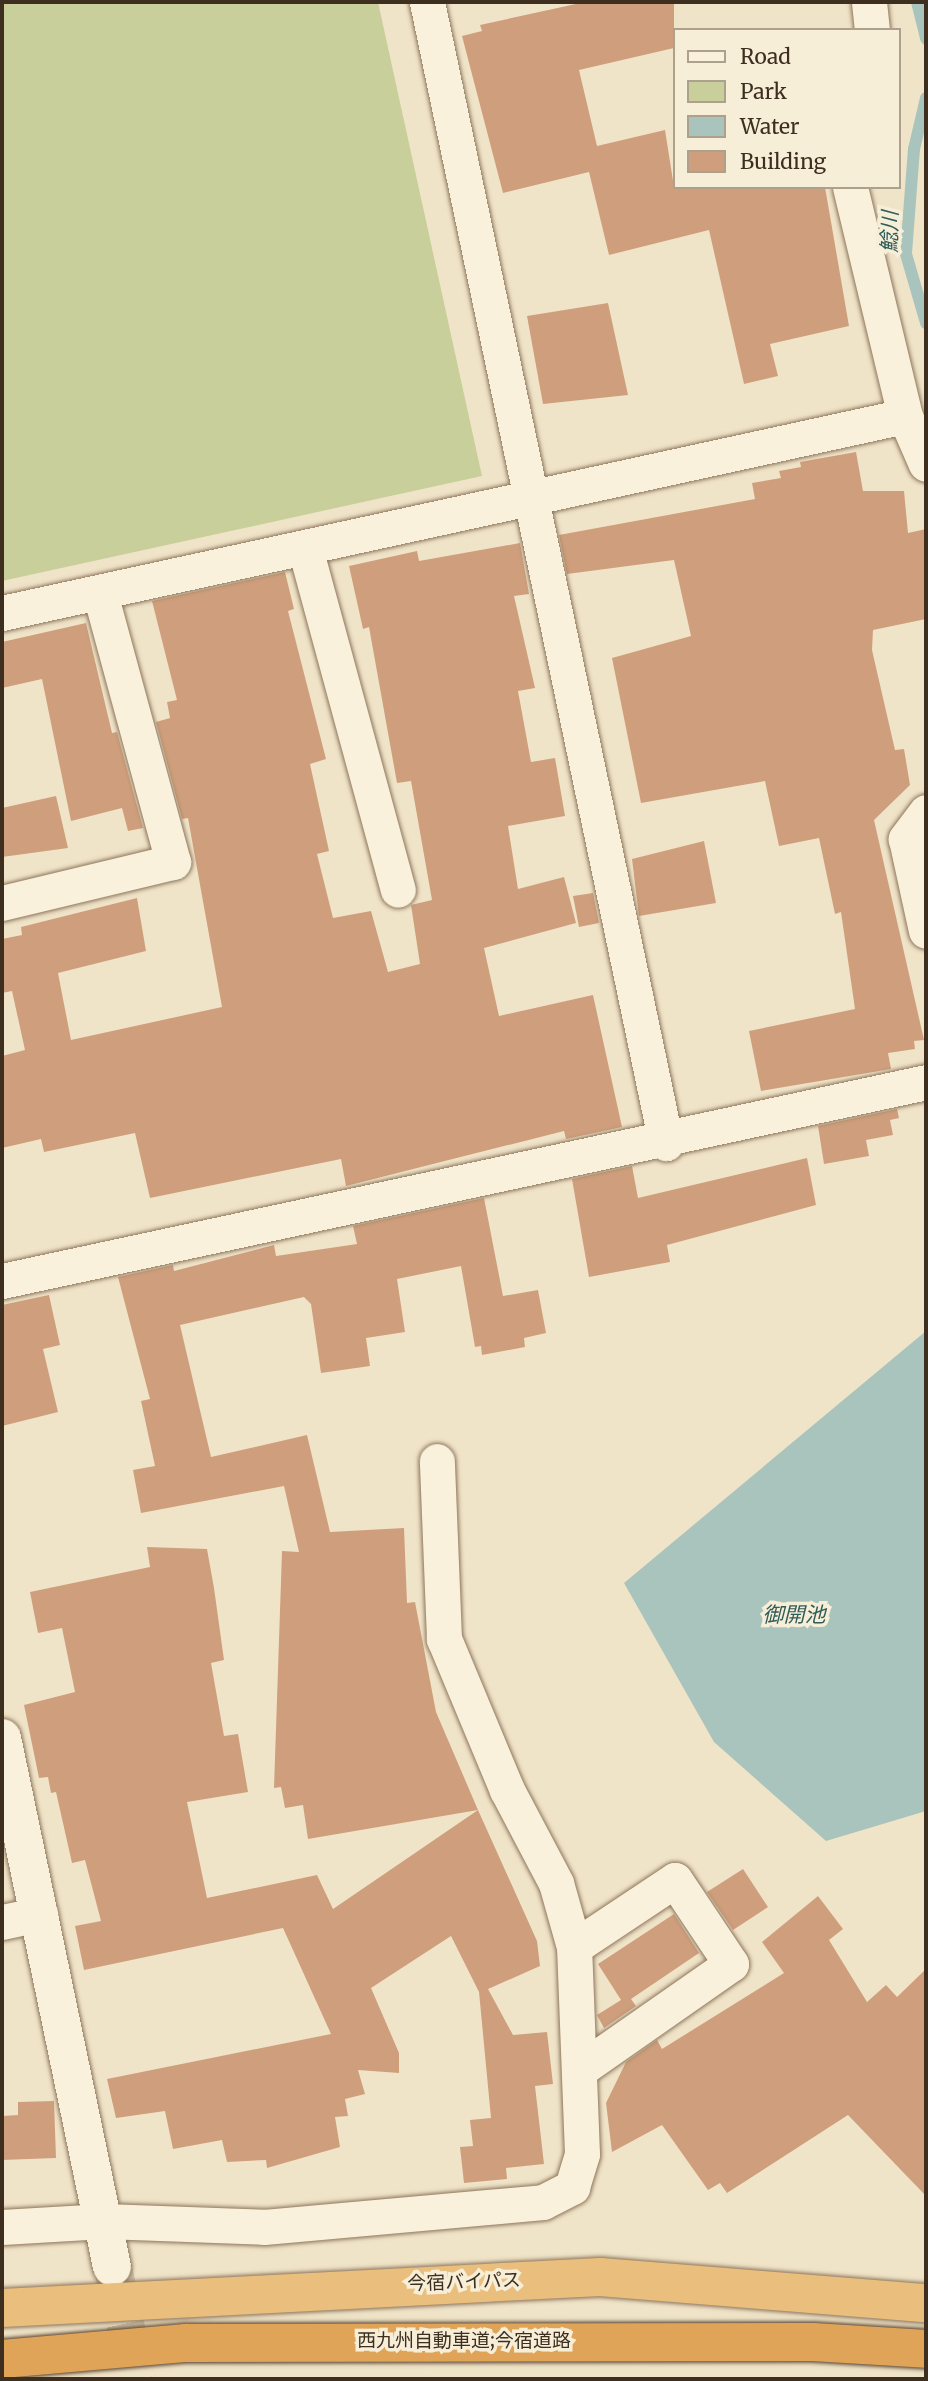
<!DOCTYPE html>
<meta charset="utf-8">
<style>
body{margin:0}
#map{position:relative;width:928px;height:2381px;overflow:hidden;background:#f0e4c8;font-family:Merriweather,"Noto Sans JP",serif}
div>[style]{position:absolute}
.green>*{inset:0;background:#c9cf9b}
.water>*{inset:0;background:#a9c4bc}
.stream>*{height:12px;margin:-6px;padding:0 6px;transform-origin:6px;border-radius:6px;background:#a9c4bc}
.building>*{inset:0;background:#cf9f7d}
.tertiary-tunnel>*{height:38px;margin-top:-19px;transform-origin:0;background:repeating-linear-gradient(90deg,#ccc0a6 0 38px,transparent 0 57px)}
.roads{filter:drop-shadow(0 0 2px #8d765c) drop-shadow(0 0 2px #8d765c)}
.minor>*{height:35px;margin:-17.5px;padding:0 17.5px;transform-origin:17.5px;border-radius:17.5px;background:#faf1dc}
.tertiary>*{height:38px;margin:-19px;padding:0 19px;transform-origin:19px;border-radius:19px;background:#faf1dc}
.trunk>*{height:38px;margin:-19px;padding:0 19px;transform-origin:19px;border-radius:19px;background:#eabe7c}
.bridges{filter:drop-shadow(0 0 2px #5b4430) drop-shadow(0 0 2px #5b4430)}
.motorway-bridge>*{height:38px;margin:-19px;padding:0 19px;transform-origin:19px;border-radius:19px;background:#e0a458}
span{translate:-50% -50%;white-space:nowrap;text-align:center;line-height:1.15;-webkit-text-stroke:7px #f7eed8;paint-order:stroke}
.street-label{font-size:19px;color:#3d2e20}
.water-label{font-size:21px;color:#2f5d5a;font-style:italic}
.frame{position:absolute;inset:0;border:4px solid #3d2e20;pointer-events:none}
.legend{position:absolute;left:673px;top:28px;width:228px;height:161px;box-sizing:border-box;background:#f7eed8;border:2px solid #ada18e;margin:0;padding:9px 12px;list-style:none;font-size:21px;color:#3d2e20}
.legend li{display:flex;align-items:center;gap:14px;height:35px}
.legend b{width:35px;border:2px solid #ada18e}
</style>
<div id="map">
<div class="green">
<i style="clip-path:polygon(2px 2px,378px 2px,482px 476px,2px 581px)"></i>
</div>
<div class="water">
<i style="clip-path:polygon(926px 1331px,926px 1811px,826px 1841px,714px 1742px,624px 1583px)"></i>
</div>
<div class="stream">
<i style="left:917px;top:2px;width:38px;rotate:76deg"></i>
<i style="left:926px;top:98px;width:52px;rotate:103.2deg"></i>
<i style="left:914px;top:149px;width:105px;rotate:94.4deg"></i>
<i style="left:906px;top:254px;width:72px;rotate:73.8deg"></i>
</div>
<div class="building">
<i style="clip-path:polygon(585px 2px,674px 2px,674px 48px,579px 70px,597px 146px,665px 130px,674px 187px,825px 187px,849px 326px,770px 344px,778px 376px,744px 384px,709px 230px,609px 255px,589px 172px,503px 193px,462px 36px,482px 31px,480px 25px)"></i>
<i style="clip-path:polygon(608px 303px,628px 395px,543px 404px,527px 316px)"></i>
<i style="clip-path:polygon(856px 452px,863px 491px,904px 491px,908px 533px,926px 529px,926px 619px,873px 630px,872px 650px,895px 750px,904px 749px,910px 785px,874px 820px,924px 1040px,914px 1041px,915px 1049px,888px 1053px,891px 1069px,761px 1091px,749px 1031px,855px 1009px,841px 912px,835px 914px,819px 838px,779px 846px,765px 781px,641px 803px,612px 658px,691px 636px,674px 560px,567px 574px,559px 535px,755px 499px,752px 483px,781px 478px,779px 471px,801px 467px,800px 462px)"></i>
<i style="clip-path:polygon(520px 543px,529px 594px,514px 596px,535px 688px,518px 691px,531px 762px,555px 758px,565px 816px,508px 826px,518px 889px,564px 877px,576px 923px,484px 948px,499px 1016px,593px 995px,622px 1127px,566px 1139px,564px 1131px,346px 1186px,341px 1159px,150px 1198px,135px 1133px,44px 1152px,41px 1139px,2px 1148px,2px 1056px,25px 1050px,12px 991px,2px 993px,2px 939px,22px 935px,21px 927px,137px 898px,146px 951px,58px 973px,71px 1040px,222px 1007px,188px 818px,182px 819px,156px 722px,170px 718px,167px 702px,177px 700px,152px 601px,285px 572px,294px 609px,288px 611px,326px 759px,310px 764px,329px 851px,317px 854px,333px 918px,371px 911px,388px 972px,420px 964px,411px 905px,432px 900px,411px 781px,397px 783px,369px 627px,363px 629px,349px 566px,417px 551px,419px 561px)"></i>
<i style="clip-path:polygon(86px 623px,112px 733px,117px 732px,143px 828px,128px 831px,122px 808px,71px 821px,42px 679px,2px 688px,2px 642px)"></i>
<i style="clip-path:polygon(56px 796px,68px 848px,2px 857px,2px 808px)"></i>
<i style="clip-path:polygon(704px 841px,716px 903px,639px 916px,632px 859px)"></i>
<i style="clip-path:polygon(593px 893px,599px 923px,579px 927px,573px 896px)"></i>
<i style="clip-path:polygon(897px 1109px,899px 1118px,890px 1120px,893px 1135px,866px 1140px,869px 1156px,824px 1164px,818px 1126px)"></i>
<i style="clip-path:polygon(807px 1158px,816px 1205px,667px 1245px,670px 1262px,589px 1277px,572px 1179px,632px 1166px,638px 1198px)"></i>
<i style="clip-path:polygon(484px 1198px,503px 1296px,538px 1290px,546px 1333px,524px 1338px,525px 1347px,482px 1355px,481px 1346px,475px 1347px,461px 1266px,397px 1279px,405px 1332px,366px 1338px,370px 1366px,321px 1373px,311px 1304px,304px 1297px,180px 1325px,211px 1457px,307px 1435px,330px 1532px,404px 1528px,407px 1603px,415px 1602px,436px 1712px,478px 1810px,308px 1839px,303px 1805px,285px 1808px,281px 1787px,274px 1788px,282px 1551px,299px 1552px,284px 1486px,141px 1513px,133px 1470px,155px 1466px,141px 1401px,150px 1399px,118px 1277px,173px 1265px,174px 1271px,274px 1245px,276px 1256px,357px 1244px,353px 1226px)"></i>
<i style="clip-path:polygon(49px 1295px,60px 1345px,43px 1349px,58px 1412px,2px 1426px,2px 1305px)"></i>
<i style="clip-path:polygon(147px 1547px,207px 1549px,214px 1588px,224px 1660px,211px 1663px,224px 1736px,238px 1734px,248px 1792px,187px 1802px,207px 1898px,317px 1875px,333px 1909px,478px 1810px,537px 1941px,540px 1966px,488px 1989px,513px 2035px,547px 2032px,553px 2084px,535px 2086px,544px 2164px,506px 2168px,507px 2179px,464px 2183px,460px 2147px,473px 2146px,470px 2120px,491px 2118px,479px 1992px,451px 1936px,371px 1988px,399px 2053px,399px 2073px,358px 2070px,365px 2094px,345px 2099px,348px 2116px,335px 2117px,340px 2147px,267px 2168px,266px 2160px,227px 2162px,222px 2140px,173px 2149px,165px 2111px,116px 2118px,107px 2079px,331px 2034px,283px 1928px,84px 1970px,75px 1926px,101px 1921px,85px 1860px,72px 1863px,56px 1792px,51px 1793px,48px 1777px,39px 1778px,24px 1705px,75px 1692px,62px 1628px,38px 1633px,30px 1592px,150px 1567px)"></i>
<i style="clip-path:polygon(743px 1869px,768px 1907px,733px 1930px,707px 1892px)"></i>
<i style="clip-path:polygon(818px 1896px,843px 1929px,829px 1940px,867px 2002px,886px 1985px,897px 1997px,926px 1969px,926px 2196px,848px 2115px,727px 2193px,720px 2183px,708px 2190px,662px 2125px,612px 2152px,606px 2103px,626px 2062px,657px 2040px,662px 2049px,784px 1973px,762px 1942px)"></i>
<i style="clip-path:polygon(674px 1914px,699px 1953px,631px 1999px,636px 2006px,604px 2028px,597px 2015px,621px 2000px,598px 1964px)"></i>
<i style="clip-path:polygon(54px 2101px,56px 2158px,2px 2160px,2px 2116px,18px 2115px,18px 2102px)"></i>
</div>
<div class="tertiary-tunnel">
<i style="left:113px;top:2268px;width:114px;rotate:77.8deg"></i>
</div>
<div class="roads">
<div class="minor">
<i style="left:427px;top:2px;width:1166px;rotate:78.17deg"></i>
<i style="left:869px;top:2px;width:28px;rotate:84deg"></i>
<i style="left:850px;top:187px;width:236px;rotate:76.5deg"></i>
<i style="left:905px;top:416px;width:52px;rotate:66.4deg"></i>
<i style="left:305px;top:548px;width:354px;rotate:74.8deg"></i>
<i style="left:2px;top:613px;width:924px;rotate:-12.31deg"></i>
<i style="left:926px;top:812px;width:34px;rotate:127deg"></i>
<i style="left:906px;top:839px;width:94px;rotate:77.7deg"></i>
<i style="left:2px;top:903px;width:176px;rotate:-13.5deg"></i>
<i style="left:173px;top:862px;width:278px;rotate:-105.2deg"></i>
<i style="left:2px;top:1281px;width:945px;rotate:-12.15deg"></i>
<i style="left:2px;top:1922px;width:39px;rotate:-12deg"></i>
<i style="left:574px;top:1947px;width:121px;rotate:-33.6deg"></i>
<i style="left:675px;top:1880px;width:101px;rotate:56.3deg"></i>
<i style="left:731px;top:1964px;width:185px;rotate:145.1deg"></i>
<i style="left:2px;top:2227px;width:102px;rotate:-3.4deg"></i>
<i style="left:104px;top:2221px;width:160px;rotate:2.1deg"></i>
<i style="left:264px;top:2227px;width:280px;rotate:-5.1deg"></i>
<i style="left:543px;top:2202px;width:33px;rotate:-27deg"></i>
<i style="left:572px;top:2187px;width:34px;rotate:-73deg"></i>
<i style="left:582px;top:2154px;width:207px;rotate:-92.2deg"></i>
<i style="left:574px;top:1947px;width:66px;rotate:-105.7deg"></i>
<i style="left:556px;top:1883px;width:105px;rotate:-117.8deg"></i>
<i style="left:507px;top:1790px;width:164px;rotate:-112.6deg"></i>
<i style="left:444px;top:1639px;width:178px;rotate:-92.3deg"></i>
</div>
<div class="tertiary">
<i style="left:2px;top:1738px;width:540px;rotate:78.25deg"></i>
</div>
<div class="trunk">
<i style="left:2px;top:2308px;width:599px;rotate:-2.97deg"></i>
<i style="left:600px;top:2277px;width:327px;rotate:4.6deg"></i>
</div>
</div>
<div class="bridges">
<div class="motorway-bridge">
<i style="left:2px;top:2359px;width:185px;rotate:-5deg"></i>
<i style="left:186px;top:2343px;width:627px;rotate:-0.09deg"></i>
<i style="left:813px;top:2342px;width:113px;rotate:3.5deg"></i>
</div>
</div>
<div class="street-label">
<span style="left:464px;top:2282px;rotate:-2deg">今宿バイパス</span>
<span style="left:464px;top:2341px">西九州自動車道;今宿道路</span>
</div>
<div class="water-label">
<span style="left:890px;top:232px;rotate:-89deg">鯰川</span>
<span style="left:794px;top:1615px">御開池</span>
</div>
<div class="frame"></div>
<ul class="legend">
<li><b style="height:9px;background:#faf1dc"></b>Road</li>
<li><b style="height:19px;background:#c9cf9b"></b>Park</li>
<li><b style="height:19px;background:#a9c4bc"></b>Water</li>
<li><b style="height:19px;background:#cf9f7d"></b>Building</li>
</ul>
</div>
